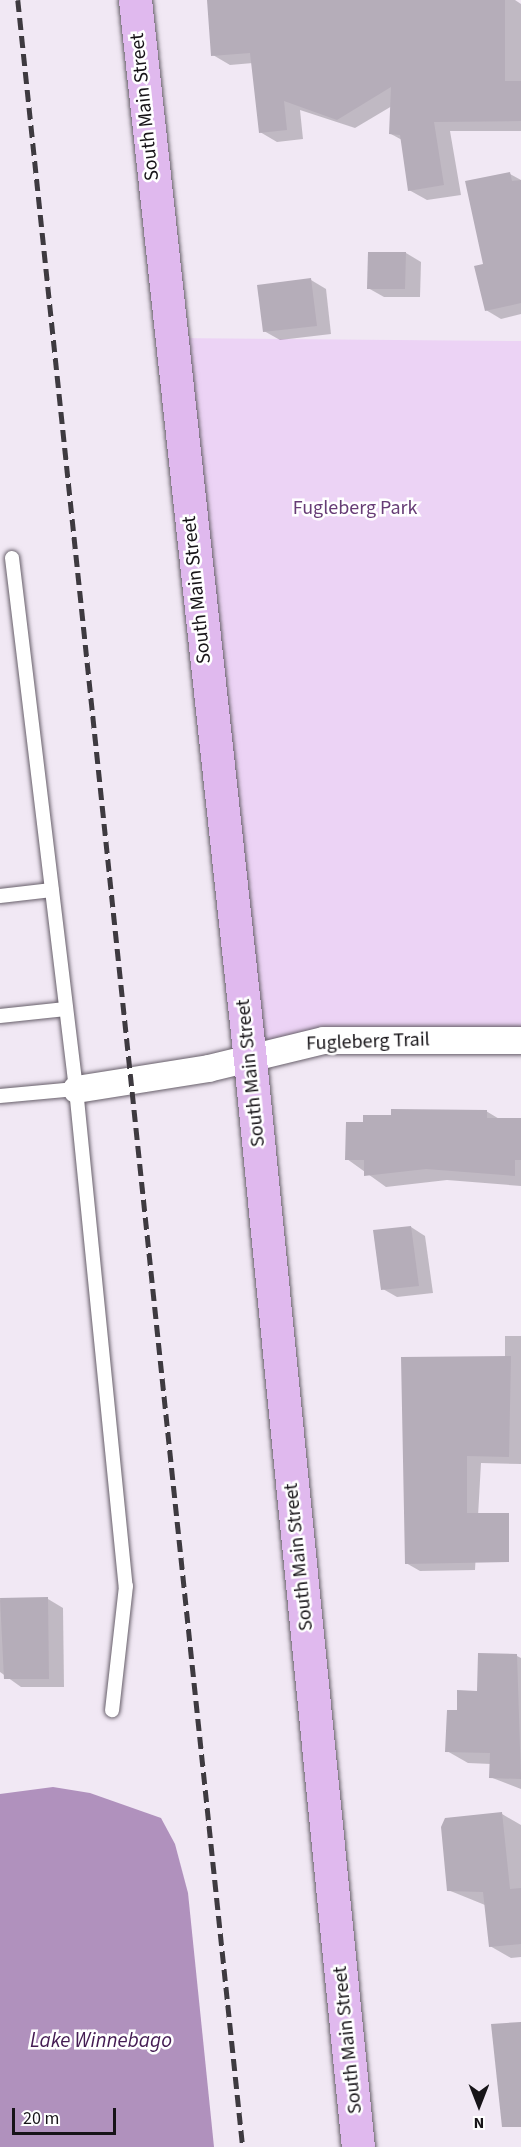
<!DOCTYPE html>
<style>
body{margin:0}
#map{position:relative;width:521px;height:2147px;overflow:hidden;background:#f1e8f4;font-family:"Source Sans 3",sans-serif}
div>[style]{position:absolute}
.green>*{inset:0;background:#ecd3f5}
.water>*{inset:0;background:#b091bd}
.shadow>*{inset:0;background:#0003}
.building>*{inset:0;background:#b5adb9}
.roads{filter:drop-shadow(0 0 2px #675f6a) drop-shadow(0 0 2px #675f6a)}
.service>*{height:14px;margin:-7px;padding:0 7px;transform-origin:7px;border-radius:7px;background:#fff}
.minor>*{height:27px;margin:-13.5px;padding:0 13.5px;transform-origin:13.5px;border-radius:13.5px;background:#fff}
.primary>*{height:33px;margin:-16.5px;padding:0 16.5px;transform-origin:16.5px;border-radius:16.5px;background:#e0b9ee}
.rail>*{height:4.5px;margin-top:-2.25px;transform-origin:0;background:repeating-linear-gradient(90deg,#3e3a40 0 12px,transparent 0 18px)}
span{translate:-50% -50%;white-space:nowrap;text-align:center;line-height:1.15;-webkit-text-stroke:5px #fff;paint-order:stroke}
.street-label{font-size:20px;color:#171418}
.park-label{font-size:20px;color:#663c75}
.water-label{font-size:21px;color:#441c53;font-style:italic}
.north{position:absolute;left:449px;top:2075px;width:60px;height:60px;-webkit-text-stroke:4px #fff;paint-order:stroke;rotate:180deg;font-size:16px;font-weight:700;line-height:24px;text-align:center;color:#171418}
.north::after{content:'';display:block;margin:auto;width:21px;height:27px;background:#171418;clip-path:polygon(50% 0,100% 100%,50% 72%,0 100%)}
.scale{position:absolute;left:12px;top:2108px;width:104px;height:27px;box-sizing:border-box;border:3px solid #171418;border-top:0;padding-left:8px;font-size:18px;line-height:21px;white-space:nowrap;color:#171418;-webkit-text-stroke:4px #fff;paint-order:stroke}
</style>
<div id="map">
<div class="green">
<i style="clip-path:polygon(169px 338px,521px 341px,521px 1040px,323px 1040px,250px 1060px)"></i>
</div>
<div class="water">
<i style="clip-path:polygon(53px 1787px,90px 1793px,161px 1818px,175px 1844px,188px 1893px,214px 2147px,0 2147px,0 1794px)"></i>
</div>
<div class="shadow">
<i style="clip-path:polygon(209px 0,515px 0,521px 4px,521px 131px,450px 131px,461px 195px,427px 200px,409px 190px,402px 140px,391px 134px,392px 106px,355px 128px,300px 110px,303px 139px,277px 142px,260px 132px,253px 63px,230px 65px,213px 55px)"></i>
<i style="clip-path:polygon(510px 174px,521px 180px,521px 314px,501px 319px,486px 310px)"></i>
<i style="clip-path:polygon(406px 253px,421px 262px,420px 297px,384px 297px,368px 288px)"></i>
<i style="clip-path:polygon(311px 280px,326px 289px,331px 334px,280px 340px,264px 331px)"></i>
<i style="clip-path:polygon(486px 1111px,501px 1120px,521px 1120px,521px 1186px,447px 1180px,386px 1187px,347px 1159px)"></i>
<i style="clip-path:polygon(411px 1227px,425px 1236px,433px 1293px,397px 1297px,383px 1289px)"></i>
<i style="clip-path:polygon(505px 1336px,521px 1336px,521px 1464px,481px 1463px,475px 1570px,420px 1571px,406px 1563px,505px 1357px)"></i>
<i style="clip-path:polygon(48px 1599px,63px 1608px,64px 1687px,21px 1687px,0 1672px,0 1600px)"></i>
<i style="clip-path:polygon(517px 1656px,521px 1658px,521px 1789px,490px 1777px,491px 1764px,468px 1763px,447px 1751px,458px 1712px)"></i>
<i style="clip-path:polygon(502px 1814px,521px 1825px,521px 1957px,511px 1958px,490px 1946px,485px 1905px,448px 1890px)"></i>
</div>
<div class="building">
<i style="clip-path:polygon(207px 0,505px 0,505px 81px,521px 81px,521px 121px,434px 122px,444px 185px,408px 191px,400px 135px,389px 134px,391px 87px,337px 120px,284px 101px,287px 130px,259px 133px,250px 53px,211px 56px)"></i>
<i style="clip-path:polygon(510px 172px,512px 181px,521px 180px,521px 303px,485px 311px,474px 266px,483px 264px,465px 181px)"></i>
<i style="clip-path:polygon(368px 252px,406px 252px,405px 289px,367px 289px)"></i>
<i style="clip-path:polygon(311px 278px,317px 326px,263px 332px,257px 285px)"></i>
<i style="clip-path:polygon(391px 1109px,487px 1110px,487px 1118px,521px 1118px,521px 1160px,515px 1160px,515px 1176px,426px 1169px,364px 1176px,364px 1160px,345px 1160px,346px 1122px,363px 1122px,363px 1115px,391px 1115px)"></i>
<i style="clip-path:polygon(411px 1226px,419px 1286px,381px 1290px,373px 1230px)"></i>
<i style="clip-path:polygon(511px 1356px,509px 1457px,467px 1456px,467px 1513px,509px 1513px,509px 1562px,405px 1564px,401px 1357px)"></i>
<i style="clip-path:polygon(48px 1597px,49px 1679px,4px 1679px,0 1598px)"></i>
<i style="clip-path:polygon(478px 1653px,517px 1654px,521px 1779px,489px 1778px,490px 1753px,445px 1752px,447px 1710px,457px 1710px,457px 1690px,477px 1691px)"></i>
<i style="clip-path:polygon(502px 1812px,510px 1889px,521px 1888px,521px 1944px,489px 1947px,483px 1892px,447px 1891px,441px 1827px,445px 1818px)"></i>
<i style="clip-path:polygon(521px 2022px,521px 2127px,502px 2127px,491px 2024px)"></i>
</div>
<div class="roads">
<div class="service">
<i style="left:12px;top:558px;width:535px;rotate:83.13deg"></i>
<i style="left:76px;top:1089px;width:500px;rotate:84.3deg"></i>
<i style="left:126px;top:1586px;width:125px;rotate:96.4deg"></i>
<i style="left:0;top:896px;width:52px;rotate:-6.6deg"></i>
<i style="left:0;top:1016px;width:66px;rotate:-6.1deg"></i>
<i style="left:0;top:1096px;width:76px;rotate:-5.3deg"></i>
</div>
<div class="minor">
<i style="left:76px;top:1089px;width:134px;rotate:-9deg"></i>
<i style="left:208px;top:1068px;width:118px;rotate:-13.7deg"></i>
<i style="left:323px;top:1040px;width:198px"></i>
</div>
<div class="primary">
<i style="left:135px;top:0;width:1066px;rotate:83.81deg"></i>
<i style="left:250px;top:1060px;width:1092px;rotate:84.33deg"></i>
</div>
</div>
<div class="rail">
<i style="left:18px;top:0;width:2159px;rotate:84.02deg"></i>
</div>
<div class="street-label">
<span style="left:145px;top:107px;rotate:-96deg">South Main Street</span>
<span style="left:197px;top:590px;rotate:-96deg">South Main Street</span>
<span style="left:368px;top:1042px;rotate:-2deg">Fugleberg Trail</span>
<span style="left:251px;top:1073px;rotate:-96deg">South Main Street</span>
<span style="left:299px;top:1557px;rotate:-96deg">South Main Street</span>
<span style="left:348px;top:2040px;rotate:-96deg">South Main Street</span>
</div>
<div class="park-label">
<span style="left:355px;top:508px">Fugleberg Park</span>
</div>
<div class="water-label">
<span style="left:101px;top:2040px">Lake Winnebago</span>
</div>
<div class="north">N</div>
<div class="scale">20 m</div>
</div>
